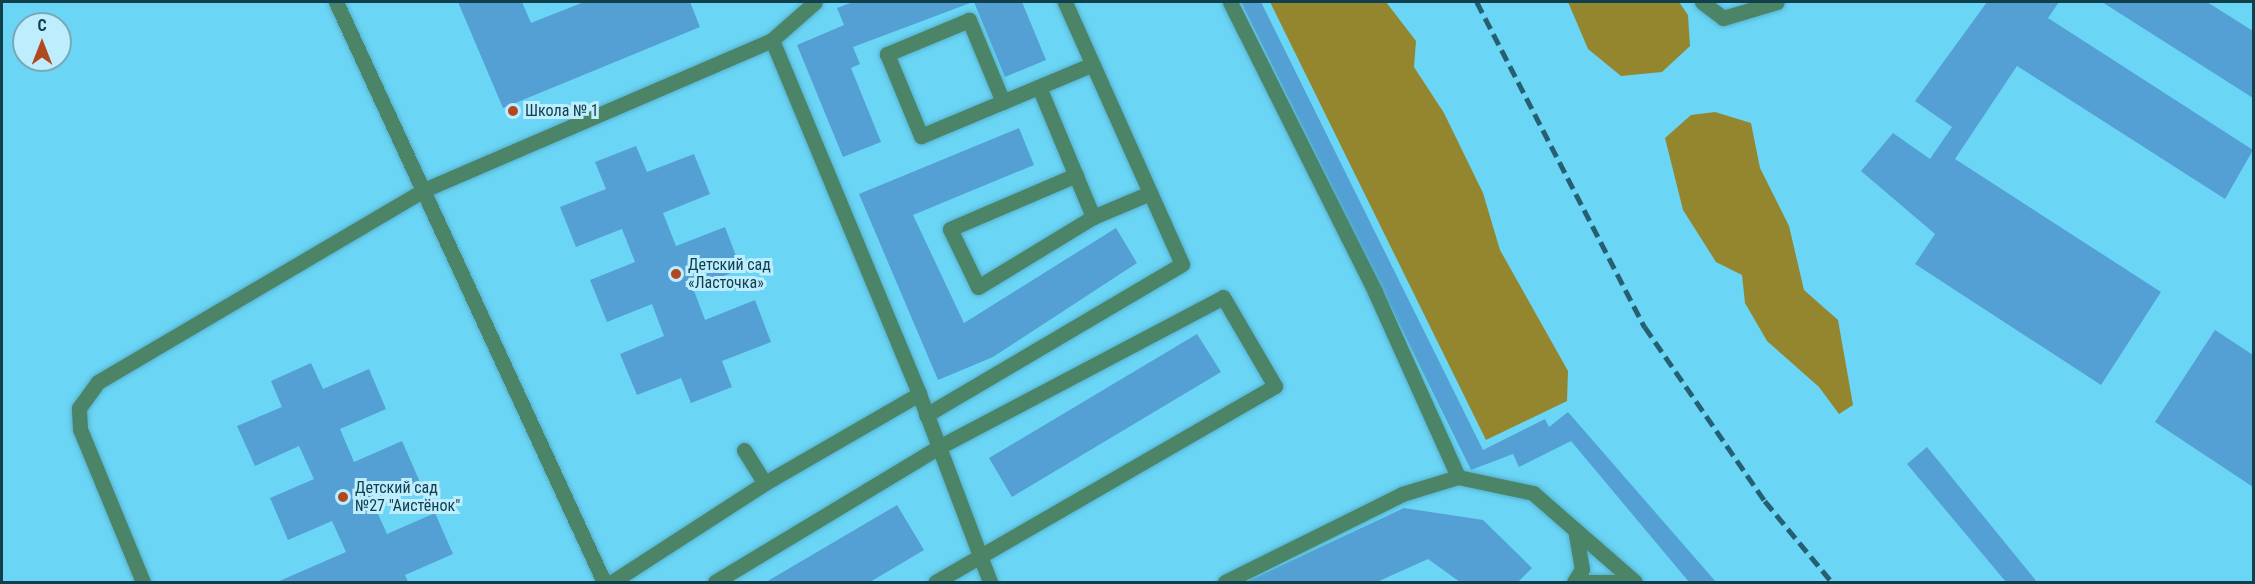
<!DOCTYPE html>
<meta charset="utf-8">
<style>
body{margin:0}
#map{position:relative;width:2255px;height:584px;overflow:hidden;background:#6bd5f5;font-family:"Roboto Condensed",sans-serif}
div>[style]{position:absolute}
.forest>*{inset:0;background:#93862e}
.building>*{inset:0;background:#54a0d4}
.roads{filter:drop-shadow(0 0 2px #55b1cd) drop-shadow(0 0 2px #55b1cd)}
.minor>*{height:15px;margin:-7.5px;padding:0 7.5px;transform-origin:7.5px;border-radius:7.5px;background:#4b8467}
.rail>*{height:4.5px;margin-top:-2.25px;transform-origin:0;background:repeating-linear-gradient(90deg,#246071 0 12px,transparent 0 18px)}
.dots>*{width:16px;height:16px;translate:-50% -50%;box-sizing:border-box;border:3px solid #beeefe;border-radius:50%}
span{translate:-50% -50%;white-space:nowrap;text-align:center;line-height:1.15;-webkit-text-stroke:6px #beeefe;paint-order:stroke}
.poi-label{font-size:16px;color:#11404d}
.left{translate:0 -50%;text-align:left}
.frame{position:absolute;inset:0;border:3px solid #11404d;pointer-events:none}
.north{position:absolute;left:12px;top:12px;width:60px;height:60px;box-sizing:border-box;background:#beeefe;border:2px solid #79a8b7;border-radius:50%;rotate:0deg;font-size:16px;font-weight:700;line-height:24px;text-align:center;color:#11404d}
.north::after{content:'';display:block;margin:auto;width:21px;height:27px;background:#b04920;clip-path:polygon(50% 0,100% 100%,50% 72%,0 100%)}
</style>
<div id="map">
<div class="forest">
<i style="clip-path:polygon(1270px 2px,1386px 2px,1416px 41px,1414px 67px,1444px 113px,1483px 193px,1500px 250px,1568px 371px,1567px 401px,1486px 440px)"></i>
<i style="clip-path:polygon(1568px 2px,1679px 2px,1688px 15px,1690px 46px,1662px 72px,1621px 76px,1588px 49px)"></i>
<i style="clip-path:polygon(1715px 112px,1751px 123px,1760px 168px,1789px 226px,1804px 290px,1838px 320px,1853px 405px,1839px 414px,1819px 387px,1767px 341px,1745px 303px,1742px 275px,1716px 262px,1683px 210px,1665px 138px,1691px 115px)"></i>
</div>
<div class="building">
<i style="clip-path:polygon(458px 2px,522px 2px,531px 23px,584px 2px,690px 2px,700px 27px,503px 108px)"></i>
<i style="clip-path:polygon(853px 2px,973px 2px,853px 47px,860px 64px,851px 68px,881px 142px,843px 157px,797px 45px,844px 25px,837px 8px)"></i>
<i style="clip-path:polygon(974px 2px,1022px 2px,1046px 60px,1005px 77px)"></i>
<i style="clip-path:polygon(1241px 2px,1261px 2px,1483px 450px,1545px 419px,1549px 427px,1568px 412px,1716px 582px,1689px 582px,1571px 441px,1519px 467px,1513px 454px,1471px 470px)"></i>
<i style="clip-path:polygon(1987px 2px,2059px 2px,2048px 18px,2253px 150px,2225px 199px,2017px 66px,1955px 159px,2161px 292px,2101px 385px,1915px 264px,1935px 234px,1861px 171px,1893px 133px,1930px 159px,1952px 127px,1915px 101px)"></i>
<i style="clip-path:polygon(2102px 2px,2207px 2px,2253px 31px,2253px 98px)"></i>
<i style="clip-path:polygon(1019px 128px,1034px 165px,913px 215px,964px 323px,1116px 228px,1137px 263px,993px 357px,938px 380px,859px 194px)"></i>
<i style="clip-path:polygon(636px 146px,647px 172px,694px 154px,710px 194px,663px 213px,676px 246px,725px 227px,741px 269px,693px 288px,705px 320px,755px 300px,771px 342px,722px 361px,732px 387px,691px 403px,681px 378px,637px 395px,620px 354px,664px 336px,652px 304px,607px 322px,590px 280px,635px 262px,622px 229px,576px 247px,560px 207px,606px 189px,595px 162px)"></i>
<i style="clip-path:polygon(2215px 330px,2253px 355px,2253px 487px,2155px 422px)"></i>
<i style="clip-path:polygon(1197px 334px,1221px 372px,1012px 497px,989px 458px)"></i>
<i style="clip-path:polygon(311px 363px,323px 389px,369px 369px,386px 409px,340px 429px,354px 462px,402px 441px,420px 482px,373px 503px,387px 534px,435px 513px,453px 554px,405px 575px,408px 582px,277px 582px,346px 552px,332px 521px,288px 540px,270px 498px,314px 479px,299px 446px,255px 466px,237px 426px,282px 407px,271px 381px)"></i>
<i style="clip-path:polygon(1927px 447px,2037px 582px,2006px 582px,1907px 464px)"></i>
<i style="clip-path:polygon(897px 505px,924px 550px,870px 582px,766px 582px)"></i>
<i style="clip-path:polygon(1404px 508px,1483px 520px,1532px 568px,1518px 582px,1460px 582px,1428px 559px,1377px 582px,1246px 582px)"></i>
</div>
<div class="roads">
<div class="minor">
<i style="left:336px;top:2px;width:639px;rotate:65.2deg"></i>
<i style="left:1230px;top:2px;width:324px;rotate:63.4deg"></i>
<i style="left:1375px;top:292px;width:203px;rotate:65.8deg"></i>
<i style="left:1458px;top:477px;width:77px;rotate:12deg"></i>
<i style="left:1533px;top:493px;width:135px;rotate:41.1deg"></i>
<i style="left:1702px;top:2px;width:26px;rotate:37deg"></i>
<i style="left:1723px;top:18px;width:56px;rotate:-16.5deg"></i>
<i style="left:772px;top:40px;width:57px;rotate:-41.5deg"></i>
<i style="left:1039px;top:87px;width:141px;rotate:67.4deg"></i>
<i style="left:1093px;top:217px;width:62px;rotate:-22.8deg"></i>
<i style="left:1003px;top:102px;width:89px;rotate:-112.5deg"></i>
<i style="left:969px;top:20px;width:89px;rotate:157.5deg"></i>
<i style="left:887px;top:54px;width:89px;rotate:67.5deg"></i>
<i style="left:921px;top:136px;width:186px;rotate:-22.7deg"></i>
<i style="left:1076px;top:175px;width:137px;rotate:156.8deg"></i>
<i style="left:950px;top:229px;width:64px;rotate:64.2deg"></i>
<i style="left:978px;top:287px;width:135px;rotate:-31.3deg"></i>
<i style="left:926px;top:415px;width:297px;rotate:-30.5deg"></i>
<i style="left:1182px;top:264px;width:287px;rotate:-114.1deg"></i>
<i style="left:744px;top:450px;width:39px;rotate:58deg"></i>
<i style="left:143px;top:582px;width:165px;rotate:-112.4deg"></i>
<i style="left:80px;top:429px;width:21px;rotate:-93deg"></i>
<i style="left:79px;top:408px;width:32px;rotate:-54deg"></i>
<i style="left:98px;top:382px;width:378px;rotate:-30.5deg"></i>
<i style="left:424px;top:190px;width:379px;rotate:-23.3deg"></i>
<i style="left:772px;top:40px;width:383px;rotate:67.4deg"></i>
<i style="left:919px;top:394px;width:201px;rotate:69.3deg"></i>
<i style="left:612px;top:582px;width:182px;rotate:-32.9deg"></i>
<i style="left:765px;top:483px;width:178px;rotate:-30deg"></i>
<i style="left:715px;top:582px;width:259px;rotate:-31.1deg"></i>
<i style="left:937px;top:448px;width:323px;rotate:-27.8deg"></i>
<i style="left:1223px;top:297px;width:103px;rotate:59.7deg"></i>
<i style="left:1275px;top:386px;width:392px;rotate:150deg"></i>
<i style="left:1225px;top:582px;width:198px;rotate:-26.4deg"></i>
<i style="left:1402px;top:494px;width:59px;rotate:-16.9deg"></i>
<i style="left:1574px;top:582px;width:15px;rotate:-58deg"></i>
<i style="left:1582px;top:569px;width:40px;rotate:-100deg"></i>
<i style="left:1583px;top:582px;width:44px"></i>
</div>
</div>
<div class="rail">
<i style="left:1477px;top:2px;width:366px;rotate:62.7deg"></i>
<i style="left:1645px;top:327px;width:211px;rotate:55.4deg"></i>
<i style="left:1765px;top:501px;width:105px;rotate:50.4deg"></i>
</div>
<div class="dots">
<i style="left:513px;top:111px;background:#b04920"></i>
<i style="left:676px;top:274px;background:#b04920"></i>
<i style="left:343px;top:497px;background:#b04920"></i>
</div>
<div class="poi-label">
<span class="left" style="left:525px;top:111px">Школа № 1</span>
<span class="left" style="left:688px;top:274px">Детский сад<br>«Ласточка»</span>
<span class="left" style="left:355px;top:497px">Детский сад<br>№27 "Аистёнок"</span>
</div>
<div class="frame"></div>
<div class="north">С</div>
</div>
